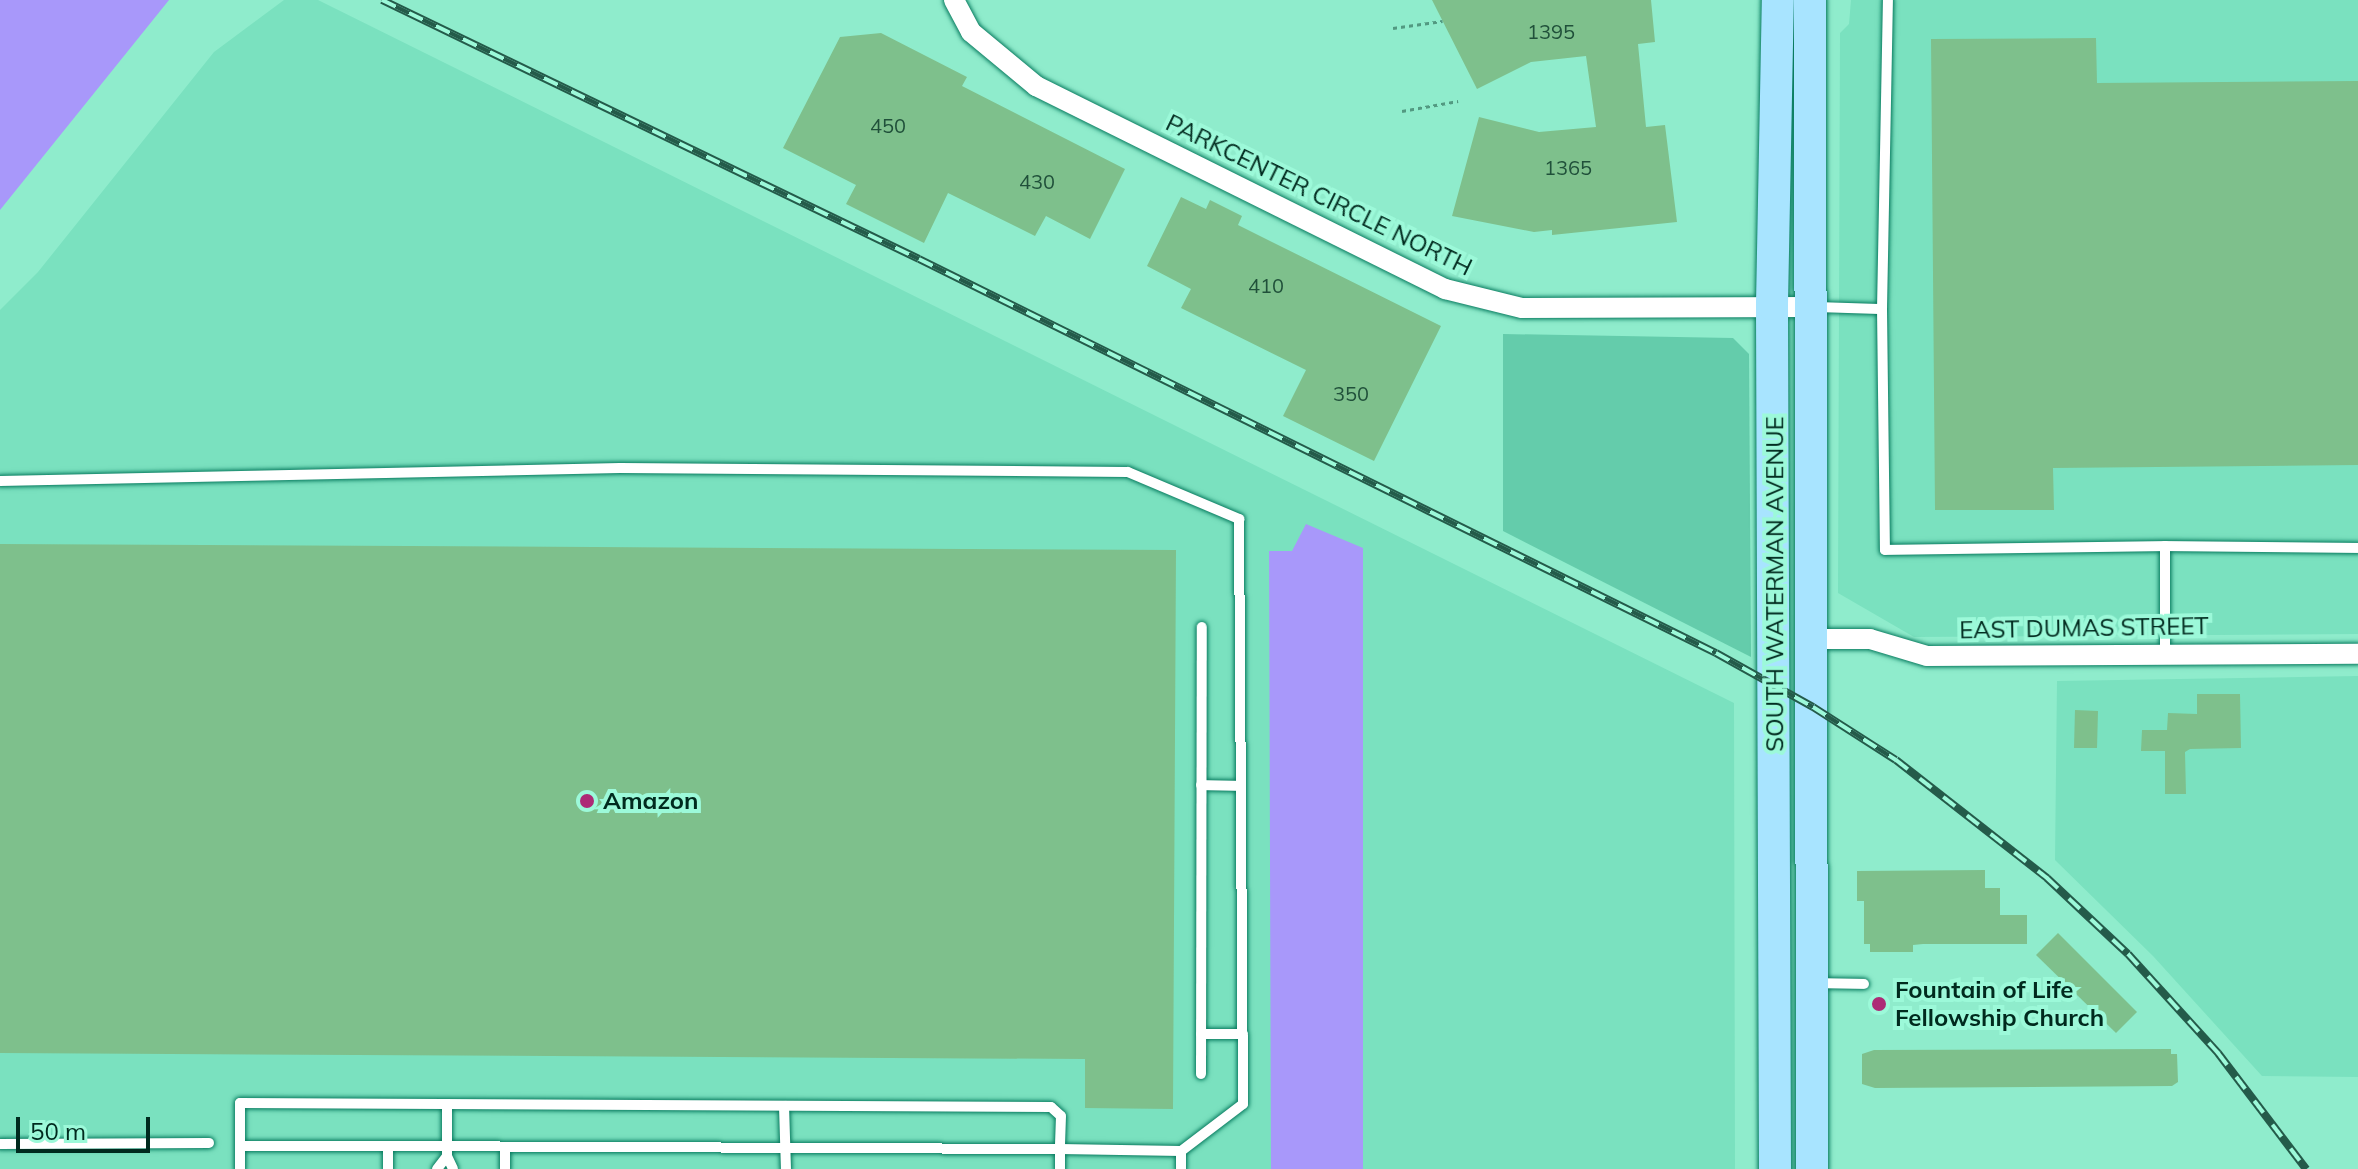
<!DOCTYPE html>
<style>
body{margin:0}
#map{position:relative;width:2358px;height:1169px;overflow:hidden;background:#8feccc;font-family:Mulish,sans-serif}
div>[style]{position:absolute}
.built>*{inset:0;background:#7ae1bf}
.green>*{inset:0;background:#64ccab}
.water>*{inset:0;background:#a898fa}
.building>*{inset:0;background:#7ec08c}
.path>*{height:3px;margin-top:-1.5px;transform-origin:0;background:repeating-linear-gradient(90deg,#529981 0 4px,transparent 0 8px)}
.roads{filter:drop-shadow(0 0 2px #087b5f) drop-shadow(0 0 2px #087b5f)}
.lane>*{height:10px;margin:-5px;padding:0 5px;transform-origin:5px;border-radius:5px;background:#fff}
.street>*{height:20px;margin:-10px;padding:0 10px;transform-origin:10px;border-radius:10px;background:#fff}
.primary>*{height:32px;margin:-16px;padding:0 16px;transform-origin:16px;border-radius:16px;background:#a8e4ff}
.rail>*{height:8px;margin-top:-4px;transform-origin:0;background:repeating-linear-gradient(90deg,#9cf9d9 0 15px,#245b4a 0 30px);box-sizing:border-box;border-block:2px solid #245b4a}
.dots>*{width:22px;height:22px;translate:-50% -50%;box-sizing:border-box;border:4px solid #9cf9d9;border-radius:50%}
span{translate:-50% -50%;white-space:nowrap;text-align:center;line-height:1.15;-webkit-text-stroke:8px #9cf9d9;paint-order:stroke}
.number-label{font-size:20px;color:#20503a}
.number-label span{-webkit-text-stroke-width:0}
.street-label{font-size:24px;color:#002a1e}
.poi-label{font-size:24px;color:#002a1e;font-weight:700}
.left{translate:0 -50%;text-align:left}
.scale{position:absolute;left:16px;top:1117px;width:134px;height:36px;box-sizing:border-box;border:4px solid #002a1e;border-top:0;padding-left:10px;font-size:24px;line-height:28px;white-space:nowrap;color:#002a1e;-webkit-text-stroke:6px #9cf9d9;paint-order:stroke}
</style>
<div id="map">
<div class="built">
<i style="clip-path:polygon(284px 0,318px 0,1734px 703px,1735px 1169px,0 1169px,0 310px,38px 272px,214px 52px)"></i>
<i style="clip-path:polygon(1851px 0,2358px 0,2358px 634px,1914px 637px,1838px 593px,1840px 33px,1849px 24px)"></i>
<i style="clip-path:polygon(2358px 676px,2358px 1077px,2262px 1076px,2153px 956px,2055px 860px,2057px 681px)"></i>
</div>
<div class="green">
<i style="clip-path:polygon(1503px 334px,1733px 338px,1749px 354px,1751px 657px,1503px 531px)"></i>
</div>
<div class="water">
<i style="clip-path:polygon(0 0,169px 0,0 210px)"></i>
<i style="clip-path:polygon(1306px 524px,1363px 548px,1363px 1169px,1271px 1169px,1269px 551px,1292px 551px)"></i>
</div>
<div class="building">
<i style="clip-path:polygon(1432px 0,1651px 0,1655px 42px,1638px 44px,1646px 127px,1665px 125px,1677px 222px,1552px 235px,1552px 230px,1534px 232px,1452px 216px,1479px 117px,1539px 132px,1596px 127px,1586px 56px,1531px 62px,1477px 89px)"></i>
<i style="clip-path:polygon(881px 33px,967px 77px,962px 86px,1125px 169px,1090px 239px,1046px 216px,1035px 236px,948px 193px,924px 243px,846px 204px,856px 185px,783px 148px,840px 37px)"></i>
<i style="clip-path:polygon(2096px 38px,2097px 83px,2358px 81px,2358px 465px,2053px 468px,2054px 510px,1935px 510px,1931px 39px)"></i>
<i style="clip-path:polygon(1181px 197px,1206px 209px,1210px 200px,1242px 216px,1238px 225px,1441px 326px,1374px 461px,1283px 416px,1306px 370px,1181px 308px,1191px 289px,1147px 266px)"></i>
<i style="clip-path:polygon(0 544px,1176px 550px,1173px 1109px,1085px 1108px,1085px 1059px,0 1053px)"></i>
<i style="clip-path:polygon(2197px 694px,2240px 694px,2241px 748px,2190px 749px,2185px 752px,2186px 794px,2165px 794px,2165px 751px,2141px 751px,2142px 730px,2167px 730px,2168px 713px,2197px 714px)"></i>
<i style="clip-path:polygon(2075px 710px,2098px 711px,2097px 748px,2074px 748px)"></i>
<i style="clip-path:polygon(1985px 870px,1985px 888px,2000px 888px,2000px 915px,2027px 915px,2027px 944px,1923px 944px,1913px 945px,1913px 952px,1870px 952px,1870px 944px,1864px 944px,1864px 901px,1857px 901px,1857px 871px)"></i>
<i style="clip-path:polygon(2058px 933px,2137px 1012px,2116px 1033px,2036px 955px)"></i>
<i style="clip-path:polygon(2171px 1049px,2171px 1054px,2177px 1054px,2178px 1082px,2172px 1086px,1875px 1088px,1862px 1084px,1862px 1054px,1874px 1050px)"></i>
</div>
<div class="path">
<i style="left:1393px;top:28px;width:50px;rotate:-8deg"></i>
<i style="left:1402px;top:111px;width:57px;rotate:-10.1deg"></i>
</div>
<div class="roads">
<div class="lane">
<i style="left:1814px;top:307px;width:68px;rotate:1.7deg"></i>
<i style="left:1882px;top:309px;width:241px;rotate:89.3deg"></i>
<i style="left:1885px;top:550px;width:280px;rotate:-0.8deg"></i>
<i style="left:1882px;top:309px;width:309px;rotate:-88.9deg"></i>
<i style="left:0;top:481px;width:620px;rotate:-1.2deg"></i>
<i style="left:620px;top:468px;width:508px;rotate:0.45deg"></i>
<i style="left:1128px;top:472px;width:121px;rotate:22.9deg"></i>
<i style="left:1239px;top:519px;width:585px;rotate:89.61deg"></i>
<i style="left:1243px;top:1104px;width:78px;rotate:142.8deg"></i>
<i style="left:1181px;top:1151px;width:18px;rotate:90deg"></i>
<i style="left:2165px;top:653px;width:107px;rotate:-90deg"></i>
<i style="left:2165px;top:546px;width:193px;rotate:0.6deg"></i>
<i style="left:1201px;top:785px;width:40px;rotate:1.4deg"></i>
<i style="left:1817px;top:983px;width:47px;rotate:1.2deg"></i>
<i style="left:1201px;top:1034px;width:42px"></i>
<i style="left:1201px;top:1074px;width:447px;rotate:-89.9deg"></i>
<i style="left:447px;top:1104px;width:52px;rotate:90deg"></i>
<i style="left:447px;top:1156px;width:14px;rotate:65deg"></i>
<i style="left:784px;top:1106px;width:63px;rotate:88.2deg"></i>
<i style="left:0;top:1144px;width:209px;rotate:-0.3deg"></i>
<i style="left:241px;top:1146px;width:147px"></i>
<i style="left:388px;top:1146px;width:23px;rotate:90deg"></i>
<i style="left:388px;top:1146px;width:672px;rotate:0.26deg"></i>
<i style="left:1060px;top:1149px;width:20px;rotate:90deg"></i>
<i style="left:505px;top:1147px;width:22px;rotate:90deg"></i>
<i style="left:240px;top:1169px;width:66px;rotate:-90deg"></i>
<i style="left:240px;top:1103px;width:811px;rotate:0.28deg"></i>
<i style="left:1051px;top:1107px;width:13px;rotate:42deg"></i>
<i style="left:1061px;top:1116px;width:33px;rotate:92deg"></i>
<i style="left:1060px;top:1149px;width:121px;rotate:0.9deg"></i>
<i style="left:437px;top:1169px;width:16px;rotate:-52deg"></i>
</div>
<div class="street">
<i style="left:954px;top:0;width:36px;rotate:62deg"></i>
<i style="left:971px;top:32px;width:85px;rotate:39.7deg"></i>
<i style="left:1036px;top:86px;width:457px;rotate:26.4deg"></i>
<i style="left:1445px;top:289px;width:79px;rotate:13.9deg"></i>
<i style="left:1522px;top:308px;width:286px;rotate:-0.2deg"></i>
<i style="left:1812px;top:639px;width:58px"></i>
<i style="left:1870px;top:639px;width:59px;rotate:16.6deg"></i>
<i style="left:1927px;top:656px;width:431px;rotate:-0.3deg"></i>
</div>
<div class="primary">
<i style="left:1810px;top:0;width:1169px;rotate:89.9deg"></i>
<i style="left:1775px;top:1169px;width:865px;rotate:-90.2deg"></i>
<i style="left:1772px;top:304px;width:304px;rotate:-88.9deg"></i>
</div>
</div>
<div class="rail">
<i style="left:382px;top:0;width:596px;rotate:25.75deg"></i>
<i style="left:919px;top:259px;width:889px;rotate:26.31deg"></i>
<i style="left:1716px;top:653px;width:111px;rotate:29.1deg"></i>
<i style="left:1813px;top:707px;width:98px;rotate:32.6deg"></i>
<i style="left:1896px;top:760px;width:192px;rotate:38deg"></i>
<i style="left:2047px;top:878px;width:111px;rotate:43.2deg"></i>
<i style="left:2128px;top:954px;width:134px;rotate:47.7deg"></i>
<i style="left:2218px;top:1053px;width:146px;rotate:52.8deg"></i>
</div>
<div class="dots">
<i style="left:587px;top:801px;background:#ad2b76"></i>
<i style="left:1879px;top:1004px;background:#ad2b76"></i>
</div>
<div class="number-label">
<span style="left:1551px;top:31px">1395</span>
<span style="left:888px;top:125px">450</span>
<span style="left:1568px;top:167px">1365</span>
<span style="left:1037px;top:181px">430</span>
<span style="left:1266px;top:285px">410</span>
<span style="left:1351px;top:393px">350</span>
</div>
<div class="street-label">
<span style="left:1319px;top:195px;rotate:26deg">PARKCENTER CIRCLE NORTH</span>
<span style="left:1775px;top:584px;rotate:-90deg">SOUTH WATERMAN AVENUE</span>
<span style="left:2084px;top:628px;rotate:-1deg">EAST DUMAS STREET</span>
</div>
<div class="poi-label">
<span class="left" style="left:603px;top:801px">Amazon</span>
<span class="left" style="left:1895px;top:1004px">Fountain of Life<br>Fellowship Church</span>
</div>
<div class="scale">50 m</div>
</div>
